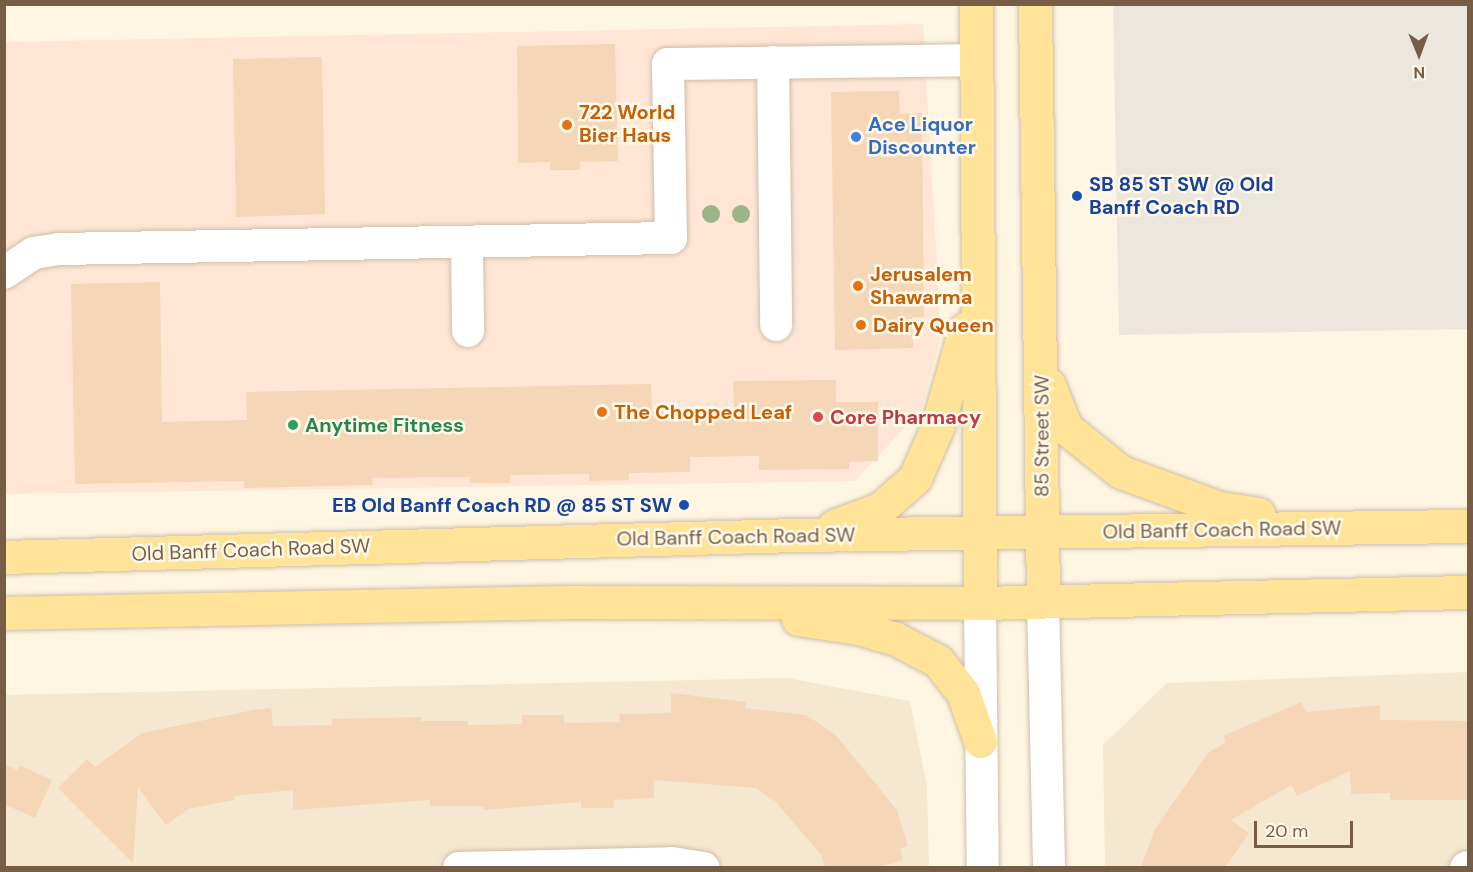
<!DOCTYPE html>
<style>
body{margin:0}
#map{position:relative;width:1473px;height:872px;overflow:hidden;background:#fef6e2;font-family:"DM Sans",sans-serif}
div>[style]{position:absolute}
.residential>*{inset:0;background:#f6e8d0}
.commercial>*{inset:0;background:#ffe6d5}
.industrial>*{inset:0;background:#ede6dd}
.building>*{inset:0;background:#f5d6b7}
.roads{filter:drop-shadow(0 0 2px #d0bea8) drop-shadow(0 0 2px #d0bea8)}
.minor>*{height:32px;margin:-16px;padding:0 16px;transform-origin:16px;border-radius:16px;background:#fff}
.major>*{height:33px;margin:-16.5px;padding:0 16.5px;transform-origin:16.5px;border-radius:16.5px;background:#ffe398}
.trees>*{width:18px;height:18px;margin:-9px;border-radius:50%;background:#9bb587}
.dots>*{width:16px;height:16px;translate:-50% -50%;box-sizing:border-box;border:3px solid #fff9ea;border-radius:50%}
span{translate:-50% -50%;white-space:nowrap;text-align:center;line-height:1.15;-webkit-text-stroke:5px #fff9ea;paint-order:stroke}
.food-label{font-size:20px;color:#c56008;font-weight:700}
.left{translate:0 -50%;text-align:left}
.shop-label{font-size:20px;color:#366cbe;font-weight:700}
.transit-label{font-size:20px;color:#164399;font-weight:700}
.right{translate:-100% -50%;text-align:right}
.health-label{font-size:20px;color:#be3a42;font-weight:700}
.leisure-label{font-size:20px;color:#27864d;font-weight:700}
.street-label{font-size:20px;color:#785d46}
.frame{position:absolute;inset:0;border:6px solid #785d46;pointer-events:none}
.north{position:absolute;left:1389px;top:24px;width:60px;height:60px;-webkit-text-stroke:4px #fff9ea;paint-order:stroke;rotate:179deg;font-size:16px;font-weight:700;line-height:24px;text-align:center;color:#785d46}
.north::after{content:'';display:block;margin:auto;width:21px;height:27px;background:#785d46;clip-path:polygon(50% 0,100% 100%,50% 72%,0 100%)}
.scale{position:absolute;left:1254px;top:821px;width:99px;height:27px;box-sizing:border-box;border:3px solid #785d46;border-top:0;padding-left:8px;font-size:18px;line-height:21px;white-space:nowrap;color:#785d46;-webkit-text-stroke:4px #fff9ea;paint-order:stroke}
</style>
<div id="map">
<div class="residential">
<i style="clip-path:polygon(1468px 672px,1468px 867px,1105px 867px,1103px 745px,1167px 683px)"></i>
<i style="clip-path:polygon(787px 678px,910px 701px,927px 787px,929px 867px,5px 867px,4px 695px)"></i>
</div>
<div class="commercial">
<i style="clip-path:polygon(923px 24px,941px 336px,921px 410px,855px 481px,5px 494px,4px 42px)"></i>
</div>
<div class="industrial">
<i style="clip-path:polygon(1113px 5px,1468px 5px,1468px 329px,1119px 335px)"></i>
</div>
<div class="building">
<i style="clip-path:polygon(615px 44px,618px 161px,580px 162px,580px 170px,550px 170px,550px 162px,518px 163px,517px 46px)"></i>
<i style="clip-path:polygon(322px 57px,325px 214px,236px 217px,233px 59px)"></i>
<i style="clip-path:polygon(899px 91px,900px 114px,922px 113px,924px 317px,912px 317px,913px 348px,835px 350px,831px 92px)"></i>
<i style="clip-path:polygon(160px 282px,162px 422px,247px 420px,246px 392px,651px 384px,652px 411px,734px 410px,733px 381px,836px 380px,836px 402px,878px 402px,878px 461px,849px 462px,849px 469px,759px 470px,759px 456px,690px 457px,690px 472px,629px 473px,629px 480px,589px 481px,589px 474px,510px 475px,510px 483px,470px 483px,470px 477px,372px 478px,373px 485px,244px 488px,244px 481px,75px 484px,71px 284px)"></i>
<i style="clip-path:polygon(671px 693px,746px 702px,745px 708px,806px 715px,835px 734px,897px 810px,908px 846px,900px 849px,903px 860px,878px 867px,825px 867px,821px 855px,775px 801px,756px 788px,654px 780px,654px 798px,613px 800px,614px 808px,581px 808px,581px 802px,484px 810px,484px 806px,430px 806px,430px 800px,293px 810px,293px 790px,234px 796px,234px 800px,188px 809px,166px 825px,138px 787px,133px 863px,58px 788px,87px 759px,95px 767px,142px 733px,253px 710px,271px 708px,273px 726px,332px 725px,332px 719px,421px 717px,421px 721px,468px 721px,468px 725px,522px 724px,522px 715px,564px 715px,564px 723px,620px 722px,619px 714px,671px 713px)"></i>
<i style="clip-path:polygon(1301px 702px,1306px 712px,1380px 705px,1380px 720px,1468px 721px,1468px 800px,1390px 800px,1390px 793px,1351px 794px,1350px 771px,1297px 796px,1291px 785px,1231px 820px,1249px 833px,1225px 867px,1141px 867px,1155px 829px,1208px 753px,1226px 742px,1223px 736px)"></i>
<i style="clip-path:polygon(4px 764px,17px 770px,19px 765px,52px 780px,35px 818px,4px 804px)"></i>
</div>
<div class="roads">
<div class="minor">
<i style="left:773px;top:62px;width:263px;rotate:89.3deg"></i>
<i style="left:467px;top:243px;width:88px;rotate:89.3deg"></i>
<i style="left:4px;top:273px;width:36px;rotate:-34deg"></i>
<i style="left:34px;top:253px;width:24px;rotate:-9deg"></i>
<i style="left:58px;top:249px;width:613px;rotate:-1.03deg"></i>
<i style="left:671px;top:238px;width:174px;rotate:-91deg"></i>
<i style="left:668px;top:64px;width:308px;rotate:-0.7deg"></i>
<i style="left:1043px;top:601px;width:267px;rotate:88.7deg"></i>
<i style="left:980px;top:603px;width:265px;rotate:89.4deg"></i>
<i style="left:459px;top:868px;width:213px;rotate:-1.3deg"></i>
<i style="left:672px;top:863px;width:32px;rotate:9deg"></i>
<i style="left:1466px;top:868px;width:2px;rotate:-27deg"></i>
</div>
<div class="major">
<i style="left:976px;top:4px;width:599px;rotate:89.62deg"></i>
<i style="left:1035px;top:4px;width:597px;rotate:89.23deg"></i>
<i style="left:1049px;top:385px;width:46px;rotate:68.4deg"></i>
<i style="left:1066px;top:428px;width:70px;rotate:38.7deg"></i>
<i style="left:1121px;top:472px;width:105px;rotate:20deg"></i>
<i style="left:1220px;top:508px;width:39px;rotate:9deg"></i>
<i style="left:834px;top:526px;width:49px;rotate:-20.3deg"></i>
<i style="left:880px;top:509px;width:47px;rotate:-41.5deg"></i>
<i style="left:915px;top:478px;width:55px;rotate:-66.3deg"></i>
<i style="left:937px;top:428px;width:103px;rotate:-74.2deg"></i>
<i style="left:4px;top:557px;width:792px;rotate:-1.59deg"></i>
<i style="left:796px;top:535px;width:672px;rotate:-0.77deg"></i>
<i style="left:4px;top:613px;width:565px;rotate:-1.12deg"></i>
<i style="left:569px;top:602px;width:411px;rotate:0.1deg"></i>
<i style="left:980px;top:603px;width:488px;rotate:-1.3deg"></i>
<i style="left:798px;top:619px;width:61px;rotate:8.5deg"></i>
<i style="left:858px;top:628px;width:40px;rotate:16deg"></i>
<i style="left:896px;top:639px;width:47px;rotate:27.6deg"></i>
<i style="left:938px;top:661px;width:41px;rotate:52deg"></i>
<i style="left:963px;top:693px;width:51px;rotate:70.5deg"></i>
</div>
</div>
<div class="trees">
<i style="left:711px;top:214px"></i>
<i style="left:741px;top:214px"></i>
</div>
<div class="dots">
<i style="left:567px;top:125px;background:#e8710a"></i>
<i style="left:856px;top:137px;background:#3f7fe0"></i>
<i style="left:1077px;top:196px;background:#1a4fb4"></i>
<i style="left:858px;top:286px;background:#e8710a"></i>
<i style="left:861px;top:325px;background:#e8710a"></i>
<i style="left:602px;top:412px;background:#e8710a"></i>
<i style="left:818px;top:417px;background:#e0444e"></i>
<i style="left:293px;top:425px;background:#2e9e5b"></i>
<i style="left:684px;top:505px;background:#1a4fb4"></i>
</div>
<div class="food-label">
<span class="left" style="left:579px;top:124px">722 World<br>Bier Haus</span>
<span class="left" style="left:870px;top:286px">Jerusalem<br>Shawarma</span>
<span class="left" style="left:873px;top:325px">Dairy Queen</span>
<span class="left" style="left:614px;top:412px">The Chopped Leaf</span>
</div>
<div class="shop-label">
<span class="left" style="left:868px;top:136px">Ace Liquor<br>Discounter</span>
</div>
<div class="transit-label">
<span class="left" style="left:1089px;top:196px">SB 85 ST SW @ Old<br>Banff Coach RD</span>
<span class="right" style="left:672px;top:505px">EB Old Banff Coach RD @ 85 ST SW</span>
</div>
<div class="health-label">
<span class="left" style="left:830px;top:417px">Core Pharmacy</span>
</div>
<div class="leisure-label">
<span class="left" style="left:305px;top:425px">Anytime Fitness</span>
</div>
<div class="street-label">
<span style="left:1042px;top:436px;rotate:-90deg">85 Street SW</span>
<span style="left:1222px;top:530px;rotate:-1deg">Old Banff Coach Road SW</span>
<span style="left:736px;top:537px;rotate:-1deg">Old Banff Coach Road SW</span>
<span style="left:251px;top:550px;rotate:-2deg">Old Banff Coach Road SW</span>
</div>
<div class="frame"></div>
<div class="north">N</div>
<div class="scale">20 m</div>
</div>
